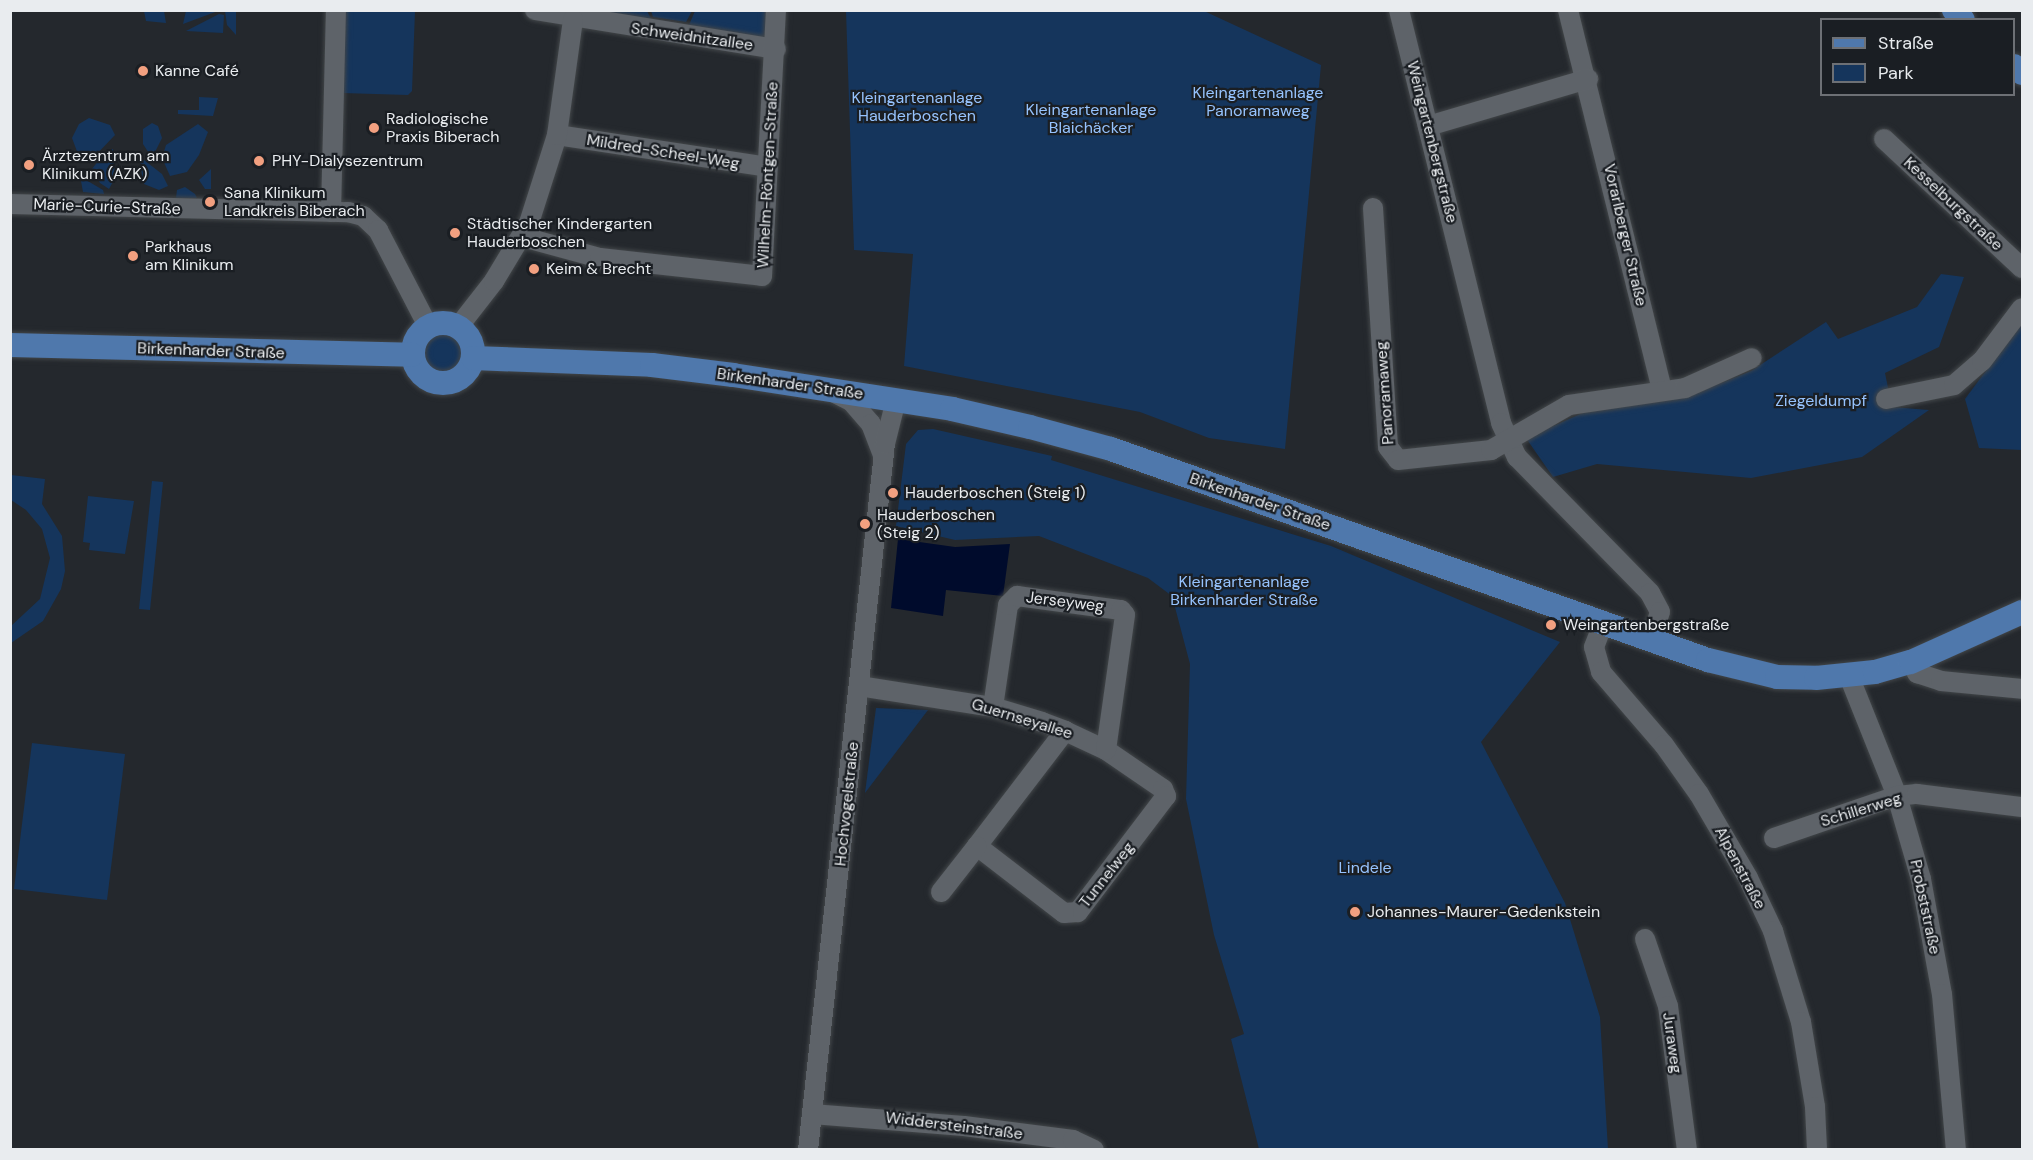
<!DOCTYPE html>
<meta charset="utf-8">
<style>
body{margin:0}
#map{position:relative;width:2033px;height:1160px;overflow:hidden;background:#24282d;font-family:"DM Sans",sans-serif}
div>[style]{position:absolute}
.green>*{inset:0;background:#15355c}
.round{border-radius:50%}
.water>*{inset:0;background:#000b2c}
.roads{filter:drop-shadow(0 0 2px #424649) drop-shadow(0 0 2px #424649)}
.minor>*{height:20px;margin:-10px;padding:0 10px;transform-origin:10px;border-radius:10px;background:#5e6369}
.major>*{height:24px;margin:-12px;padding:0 12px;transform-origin:12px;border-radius:12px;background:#4f78ac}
.major>.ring{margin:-12px;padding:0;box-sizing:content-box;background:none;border:24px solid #4f78ac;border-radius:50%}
.dots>*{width:16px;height:16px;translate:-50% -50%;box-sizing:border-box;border:3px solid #1a1e23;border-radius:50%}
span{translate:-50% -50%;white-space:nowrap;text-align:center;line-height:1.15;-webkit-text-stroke:4.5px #1a1e23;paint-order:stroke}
.street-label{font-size:16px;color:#e9ecef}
.poi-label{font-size:16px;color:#e9ecef}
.left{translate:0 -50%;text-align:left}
.park-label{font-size:16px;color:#96c3fe}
.frame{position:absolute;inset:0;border:12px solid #e9ecef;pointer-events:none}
.legend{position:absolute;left:1820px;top:18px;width:195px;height:78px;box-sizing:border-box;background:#1a1e23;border:2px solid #6d7075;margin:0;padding:8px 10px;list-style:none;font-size:18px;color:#e9ecef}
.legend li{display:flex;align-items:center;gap:12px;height:30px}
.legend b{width:30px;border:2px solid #6d7075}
</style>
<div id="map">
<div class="green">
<i style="clip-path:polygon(771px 10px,764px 40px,589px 11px,647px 11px,651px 19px,689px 25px,695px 11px)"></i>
<i style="clip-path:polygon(144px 11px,164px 11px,166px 23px,146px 21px)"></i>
<i style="clip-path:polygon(186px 11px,186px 10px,218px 11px,183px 24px)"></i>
<i style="clip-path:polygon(225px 11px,236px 11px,236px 35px,227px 25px)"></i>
<i style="clip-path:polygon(345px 11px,415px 11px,412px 91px,408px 95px,342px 93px)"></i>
<i style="clip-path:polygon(651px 11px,651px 10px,692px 11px,686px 22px,653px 17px)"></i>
<i style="clip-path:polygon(846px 11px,1204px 11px,1321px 65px,1285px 449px,1209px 438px,1140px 412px,904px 366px,913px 254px,854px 250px)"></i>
<i style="clip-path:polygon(219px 14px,224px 15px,223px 33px,186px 31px)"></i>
<i style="clip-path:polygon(199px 97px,218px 98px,213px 116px,178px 114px,178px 110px,199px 110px)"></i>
<i style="clip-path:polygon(89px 118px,110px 125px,115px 135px,94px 157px,81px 162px,72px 138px,79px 124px)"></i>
<i style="clip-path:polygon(152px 123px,158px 126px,162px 138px,152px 158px,143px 144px,143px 129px)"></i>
<i style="clip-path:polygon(198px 124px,208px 132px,199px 155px,187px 172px,170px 176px,162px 158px,166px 145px)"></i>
<i style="clip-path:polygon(113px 149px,115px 178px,109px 189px,100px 183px,92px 169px,106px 151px)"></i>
<i style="clip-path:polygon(144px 160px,162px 174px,168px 186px,159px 190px,144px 184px,140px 165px)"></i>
<i style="clip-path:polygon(211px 169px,211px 189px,205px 189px,199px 180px)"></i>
<i style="clip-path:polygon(86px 180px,103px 190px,104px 194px,83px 192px,81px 181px)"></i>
<i style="clip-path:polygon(185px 187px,195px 194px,197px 198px,176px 198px,177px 190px)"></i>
<i style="clip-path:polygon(1941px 274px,1964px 277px,1939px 347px,1885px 373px,1892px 407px,1929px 410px,1862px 457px,1751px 478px,1597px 464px,1553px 477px,1526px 438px,1594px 408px,1691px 395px,1751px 371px,1826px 322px,1838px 339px,1917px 307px)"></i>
<i style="clip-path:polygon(2022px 322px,2022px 450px,1979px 448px,1965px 399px)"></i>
<i class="round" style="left:420px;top:331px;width:46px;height:46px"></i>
<i style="clip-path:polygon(933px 429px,1052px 456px,1051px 460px,1331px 546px,1560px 642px,1481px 742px,1565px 903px,1600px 1017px,1608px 1149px,1259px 1149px,1231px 1039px,1244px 1034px,1214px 935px,1186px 799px,1190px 664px,1172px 596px,1148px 578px,1039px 536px,955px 540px,896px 526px,906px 444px,918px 430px)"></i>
<i style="clip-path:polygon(11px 475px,45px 479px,42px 504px,62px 536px,65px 571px,61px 589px,43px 621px,11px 643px,11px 626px,40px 599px,50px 558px,42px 529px,26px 510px,11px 500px)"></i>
<i style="clip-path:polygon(152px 481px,163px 482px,150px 610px,139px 609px)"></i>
<i style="clip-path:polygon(88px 496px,134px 501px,125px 554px,89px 550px,90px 543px,83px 542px)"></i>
<i style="clip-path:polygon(876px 708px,928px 710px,865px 793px)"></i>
<i style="clip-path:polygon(32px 743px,125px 754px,107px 900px,14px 889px)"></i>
</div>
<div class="water">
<i style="clip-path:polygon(898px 539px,955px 547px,1010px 544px,1003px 596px,946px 590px,943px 616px,891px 608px)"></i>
</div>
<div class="roads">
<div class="minor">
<i style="left:535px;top:10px;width:244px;rotate:9.2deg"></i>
<i style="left:1399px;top:10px;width:425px;rotate:76.1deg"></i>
<i style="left:1501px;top:423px;width:38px;rotate:65deg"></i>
<i style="left:1517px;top:457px;width:190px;rotate:45.6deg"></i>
<i style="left:1650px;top:593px;width:21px;rotate:62deg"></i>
<i style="left:1660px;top:612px;width:28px;rotate:108deg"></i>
<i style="left:1568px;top:10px;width:391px;rotate:76.1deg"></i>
<i style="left:1428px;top:126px;width:167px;rotate:-16.4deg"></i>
<i style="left:557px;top:135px;width:213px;rotate:8.6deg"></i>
<i style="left:1884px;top:139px;width:189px;rotate:43.1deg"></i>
<i style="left:10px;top:204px;width:338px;rotate:1.4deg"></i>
<i style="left:348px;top:212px;width:16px;rotate:15deg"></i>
<i style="left:363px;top:216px;width:21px;rotate:43deg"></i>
<i style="left:378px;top:230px;width:108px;rotate:62.5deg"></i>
<i style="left:1373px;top:208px;width:239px;rotate:86.4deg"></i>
<i style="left:1388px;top:447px;width:16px;rotate:52deg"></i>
<i style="left:1398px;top:460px;width:94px;rotate:-6.1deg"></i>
<i style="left:1491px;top:450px;width:90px;rotate:-30deg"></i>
<i style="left:1569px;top:405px;width:117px;rotate:-8.3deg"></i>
<i style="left:1685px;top:388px;width:73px;rotate:-24.1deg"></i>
<i style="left:331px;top:212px;width:202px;rotate:-88.6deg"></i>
<i style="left:523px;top:237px;width:80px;rotate:15.3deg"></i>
<i style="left:600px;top:258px;width:163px;rotate:6.3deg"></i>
<i style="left:762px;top:276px;width:266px;rotate:-87deg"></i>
<i style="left:459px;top:326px;width:57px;rotate:-52.1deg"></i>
<i style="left:494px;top:281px;width:68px;rotate:-58.9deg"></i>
<i style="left:529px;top:223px;width:92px;rotate:-72.3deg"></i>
<i style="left:557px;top:135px;width:117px;rotate:-82.1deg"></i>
<i style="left:833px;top:392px;width:20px;rotate:27deg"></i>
<i style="left:851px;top:401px;width:30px;rotate:49deg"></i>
<i style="left:871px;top:424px;width:34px;rotate:69deg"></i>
<i style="left:1886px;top:399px;width:69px;rotate:-11.6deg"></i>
<i style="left:1954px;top:385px;width:37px;rotate:-41deg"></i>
<i style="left:1982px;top:361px;width:66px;rotate:-53deg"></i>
<i style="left:1604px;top:621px;width:28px;rotate:111deg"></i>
<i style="left:1594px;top:647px;width:26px;rotate:74deg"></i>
<i style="left:1601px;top:672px;width:96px;rotate:49.2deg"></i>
<i style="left:1664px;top:745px;width:60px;rotate:54.5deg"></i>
<i style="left:1699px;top:794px;width:97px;rotate:59.7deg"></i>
<i style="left:1748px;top:878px;width:59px;rotate:64.7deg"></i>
<i style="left:1773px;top:931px;width:95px;rotate:72.9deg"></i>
<i style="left:1801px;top:1022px;width:86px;rotate:80.6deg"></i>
<i style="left:1815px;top:1107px;width:43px;rotate:87.3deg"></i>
<i style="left:1911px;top:662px;width:13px;rotate:61deg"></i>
<i style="left:1917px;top:673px;width:25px;rotate:18deg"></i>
<i style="left:1941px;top:681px;width:81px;rotate:5.6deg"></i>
<i style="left:1849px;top:676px;width:129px;rotate:68.2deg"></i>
<i style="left:1897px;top:796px;width:86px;rotate:73.9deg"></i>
<i style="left:1921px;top:879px;width:117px;rotate:79.7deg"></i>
<i style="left:1942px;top:994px;width:157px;rotate:84.9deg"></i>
<i style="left:859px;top:686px;width:136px;rotate:8.9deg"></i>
<i style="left:993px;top:707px;width:51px;rotate:17deg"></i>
<i style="left:1042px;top:722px;width:25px;rotate:21deg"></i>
<i style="left:1065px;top:731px;width:45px;rotate:24.9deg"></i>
<i style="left:1106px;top:750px;width:69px;rotate:34.4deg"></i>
<i style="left:1163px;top:789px;width:8px;rotate:67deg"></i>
<i style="left:1166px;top:796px;width:146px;rotate:127.2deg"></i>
<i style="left:1078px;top:912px;width:14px;rotate:176deg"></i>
<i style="left:1064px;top:913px;width:110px;rotate:-142.4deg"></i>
<i style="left:977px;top:846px;width:145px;rotate:-52.6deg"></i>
<i style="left:993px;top:707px;width:103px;rotate:-81.6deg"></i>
<i style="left:1008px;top:605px;width:13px;rotate:-45deg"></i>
<i style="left:1017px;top:596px;width:105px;rotate:7.7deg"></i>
<i style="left:1121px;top:610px;width:6px;rotate:51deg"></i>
<i style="left:1125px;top:615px;width:136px;rotate:98deg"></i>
<i style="left:1774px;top:838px;width:130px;rotate:-18.9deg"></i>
<i style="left:1897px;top:796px;width:20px;rotate:-6deg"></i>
<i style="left:1917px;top:794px;width:106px;rotate:7.1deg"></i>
<i style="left:941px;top:892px;width:58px;rotate:-52deg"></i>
<i style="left:1645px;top:939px;width:71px;rotate:71.1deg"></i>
<i style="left:1668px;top:1006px;width:145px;rotate:82.5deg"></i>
<i style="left:812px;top:1114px;width:152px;rotate:4.5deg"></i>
<i style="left:964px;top:1126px;width:110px;rotate:7.3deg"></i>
<i style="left:1073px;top:1140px;width:23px;rotate:25deg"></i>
<i style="left:808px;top:1150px;width:710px;rotate:-83.78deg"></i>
<i style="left:885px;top:444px;width:45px;rotate:-76deg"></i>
</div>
<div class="major">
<i style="left:1954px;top:10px;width:13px;rotate:48deg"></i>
<i style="left:2014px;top:66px;width:11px;rotate:41deg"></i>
<i class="ring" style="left:413px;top:323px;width:36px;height:36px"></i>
<i style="left:10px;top:345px;width:402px;rotate:1.4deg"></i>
<i style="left:473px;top:358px;width:179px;rotate:2.2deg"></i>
<i style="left:652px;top:365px;width:82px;rotate:7deg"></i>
<i style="left:733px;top:375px;width:222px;rotate:8.8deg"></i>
<i style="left:952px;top:409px;width:80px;rotate:13deg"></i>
<i style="left:1030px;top:427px;width:84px;rotate:15.2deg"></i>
<i style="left:1111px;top:449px;width:633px;rotate:19.47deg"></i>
<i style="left:1708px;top:660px;width:71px;rotate:13.8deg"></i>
<i style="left:1777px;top:677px;width:39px;rotate:1deg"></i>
<i style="left:1816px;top:678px;width:59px;rotate:-5.8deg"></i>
<i style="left:1875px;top:672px;width:37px;rotate:-16deg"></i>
<i style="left:1911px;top:662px;width:122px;rotate:-24.2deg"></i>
</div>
</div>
<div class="dots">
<i style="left:143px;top:71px;background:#f2a080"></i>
<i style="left:374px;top:128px;background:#f2a080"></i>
<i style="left:259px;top:161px;background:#f2a080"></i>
<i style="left:29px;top:165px;background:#f2a080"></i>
<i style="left:210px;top:202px;background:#f2a080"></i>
<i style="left:455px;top:233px;background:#f2a080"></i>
<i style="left:133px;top:256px;background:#f2a080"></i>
<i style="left:534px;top:269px;background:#f2a080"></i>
<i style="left:893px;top:493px;background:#f2a080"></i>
<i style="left:865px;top:524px;background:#f2a080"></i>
<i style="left:1551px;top:625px;background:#f2a080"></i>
<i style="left:1355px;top:912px;background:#f2a080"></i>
</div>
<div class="street-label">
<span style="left:692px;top:37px;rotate:8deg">Schweidnitzallee</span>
<span style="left:1432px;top:142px;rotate:76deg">Weingartenbergstraße</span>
<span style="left:663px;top:152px;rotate:9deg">Mildred-Scheel-Weg</span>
<span style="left:768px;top:175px;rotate:-87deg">Wilhelm-Röntgen-Straße</span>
<span style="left:1953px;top:204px;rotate:43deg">Kesselburgstraße</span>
<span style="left:107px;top:207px;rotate:2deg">Marie-Curie-Straße</span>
<span style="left:1625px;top:235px;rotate:77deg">Vorarlberger Straße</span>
<span style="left:211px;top:351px;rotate:2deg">Birkenharder Straße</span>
<span style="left:790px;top:384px;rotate:8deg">Birkenharder Straße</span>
<span style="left:1385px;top:393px;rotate:-94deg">Panoramaweg</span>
<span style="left:1260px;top:502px;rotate:19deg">Birkenharder Straße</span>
<span style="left:1065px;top:602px;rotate:7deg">Jerseyweg</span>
<span style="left:1022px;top:719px;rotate:17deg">Guernseyallee</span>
<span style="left:847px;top:804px;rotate:-84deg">Hochvogelstraße</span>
<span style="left:1861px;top:810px;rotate:-17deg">Schillerweg</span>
<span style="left:1740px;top:868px;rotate:62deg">Alpenstraße</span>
<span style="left:1107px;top:875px;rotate:-52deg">Tunnelweg</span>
<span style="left:1925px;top:907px;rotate:78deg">Probststraße</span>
<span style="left:1672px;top:1043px;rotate:82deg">Juraweg</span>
<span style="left:954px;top:1126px;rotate:7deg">Widdersteinstraße</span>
</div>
<div class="poi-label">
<span class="left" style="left:155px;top:71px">Kanne Café</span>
<span class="left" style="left:386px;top:128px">Radiologische<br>Praxis Biberach</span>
<span class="left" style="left:42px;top:165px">Ärztezentrum am<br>Klinikum (AZK)</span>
<span class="left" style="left:272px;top:161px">PHY-Dialysezentrum</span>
<span class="left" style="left:224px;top:202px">Sana Klinikum<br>Landkreis Biberach</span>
<span class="left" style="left:467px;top:233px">Städtischer Kindergarten<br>Hauderboschen</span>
<span class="left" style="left:145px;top:256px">Parkhaus<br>am Klinikum</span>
<span class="left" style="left:546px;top:269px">Keim &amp; Brecht</span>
<span class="left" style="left:905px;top:493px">Hauderboschen (Steig 1)</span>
<span class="left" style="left:877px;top:524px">Hauderboschen<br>(Steig 2)</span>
<span class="left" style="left:1563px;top:625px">Weingartenbergstraße</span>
<span class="left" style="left:1367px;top:912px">Johannes-Maurer-Gedenkstein</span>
</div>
<div class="park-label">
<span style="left:1258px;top:102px">Kleingartenanlage<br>Panoramaweg</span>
<span style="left:917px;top:107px">Kleingartenanlage<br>Hauderboschen</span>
<span style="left:1091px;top:119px">Kleingartenanlage<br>Blaichäcker</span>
<span style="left:1821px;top:401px">Ziegeldumpf</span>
<span style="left:1244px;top:591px">Kleingartenanlage<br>Birkenharder Straße</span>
<span style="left:1365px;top:868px">Lindele</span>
</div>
<div class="frame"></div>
<ul class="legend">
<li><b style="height:8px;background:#4f78ac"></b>Straße</li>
<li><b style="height:16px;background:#15355c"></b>Park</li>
</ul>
</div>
